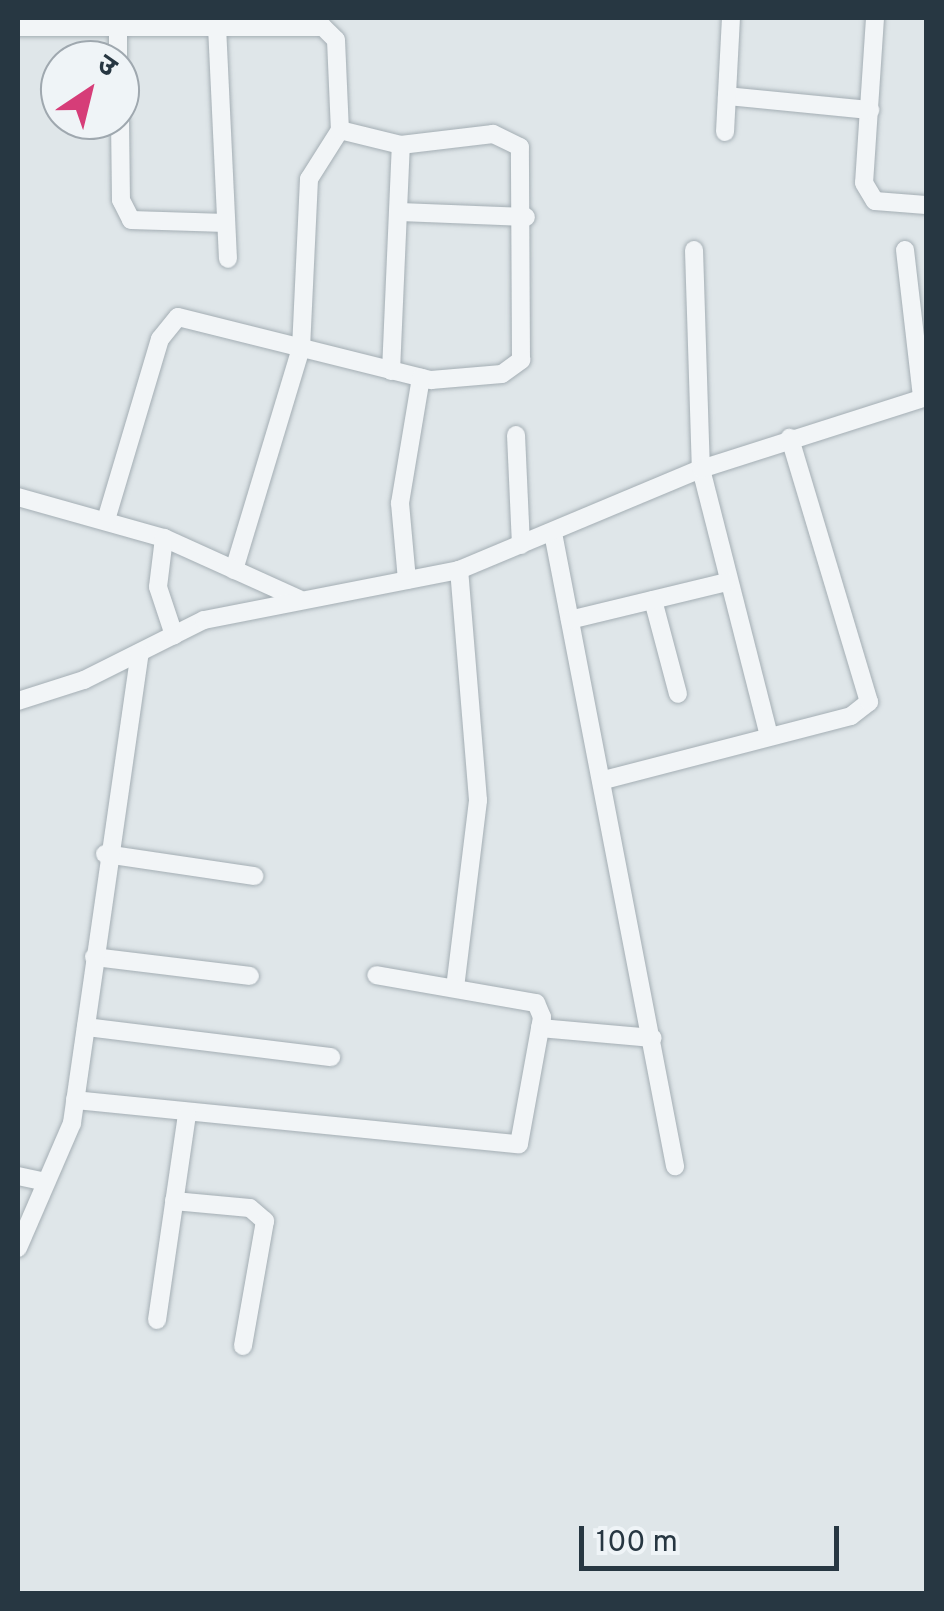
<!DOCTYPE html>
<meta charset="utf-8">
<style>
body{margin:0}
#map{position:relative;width:944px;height:1611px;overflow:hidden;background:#dfe6e9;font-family:Overpass,"Noto Sans Devanagari",sans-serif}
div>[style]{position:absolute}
.roads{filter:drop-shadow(0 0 2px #a4aeb4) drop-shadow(0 0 2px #a4aeb4)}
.street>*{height:18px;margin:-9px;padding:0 9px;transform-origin:9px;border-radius:9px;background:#f2f5f7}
span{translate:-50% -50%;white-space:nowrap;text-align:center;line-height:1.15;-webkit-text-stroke:9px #eff4f7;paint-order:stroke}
.frame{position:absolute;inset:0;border:20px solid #273742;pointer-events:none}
.north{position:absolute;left:40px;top:40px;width:100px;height:100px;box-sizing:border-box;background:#eff4f7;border:2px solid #9fa8af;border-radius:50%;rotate:35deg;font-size:28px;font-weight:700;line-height:40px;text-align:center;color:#273742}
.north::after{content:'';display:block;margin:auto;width:35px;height:45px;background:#d63d78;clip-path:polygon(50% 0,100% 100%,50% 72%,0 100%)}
.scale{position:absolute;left:579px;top:1526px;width:260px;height:45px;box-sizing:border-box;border:5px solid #273742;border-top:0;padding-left:12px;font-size:30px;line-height:35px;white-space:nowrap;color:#273742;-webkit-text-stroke:8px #eff4f7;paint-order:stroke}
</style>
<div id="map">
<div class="roads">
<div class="street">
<i style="left:875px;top:18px;width:165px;rotate:93.8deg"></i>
<i style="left:864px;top:183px;width:21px;rotate:59deg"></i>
<i style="left:875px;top:201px;width:51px;rotate:4.5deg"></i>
<i style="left:118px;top:26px;width:34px;rotate:90deg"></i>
<i style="left:217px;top:26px;width:233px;rotate:87.3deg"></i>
<i style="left:18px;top:27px;width:305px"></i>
<i style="left:323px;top:27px;width:18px;rotate:45deg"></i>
<i style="left:336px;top:40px;width:90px;rotate:87.5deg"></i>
<i style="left:340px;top:130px;width:58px;rotate:122.3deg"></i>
<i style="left:309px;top:179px;width:169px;rotate:92.7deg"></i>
<i style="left:301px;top:348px;width:232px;rotate:106.8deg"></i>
<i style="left:727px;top:96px;width:144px;rotate:5.6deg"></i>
<i style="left:120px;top:120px;width:80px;rotate:89.3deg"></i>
<i style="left:121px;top:200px;width:22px;rotate:63deg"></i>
<i style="left:131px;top:220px;width:95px;rotate:1.8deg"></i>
<i style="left:725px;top:132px;width:114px;rotate:-87deg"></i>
<i style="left:400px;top:212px;width:126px;rotate:2.3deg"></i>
<i style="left:694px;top:250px;width:219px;rotate:88.2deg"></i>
<i style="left:701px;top:469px;width:275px;rotate:75.7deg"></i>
<i style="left:905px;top:250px;width:149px;rotate:83.4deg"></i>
<i style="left:391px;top:371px;width:226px;rotate:-87.5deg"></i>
<i style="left:516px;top:435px;width:110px;rotate:87.4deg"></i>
<i style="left:18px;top:497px;width:152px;rotate:15.7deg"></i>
<i style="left:164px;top:538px;width:148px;rotate:24.3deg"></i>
<i style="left:106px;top:520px;width:189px;rotate:-73.4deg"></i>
<i style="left:160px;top:339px;width:28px;rotate:-51deg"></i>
<i style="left:178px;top:317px;width:261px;rotate:14deg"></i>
<i style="left:431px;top:380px;width:71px;rotate:-4.8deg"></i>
<i style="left:502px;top:374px;width:24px;rotate:-36deg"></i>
<i style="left:521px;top:360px;width:213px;rotate:-90.3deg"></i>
<i style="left:520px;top:147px;width:30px;rotate:-154deg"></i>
<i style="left:493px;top:134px;width:93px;rotate:173.2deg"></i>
<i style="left:401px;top:145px;width:63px;rotate:-166.2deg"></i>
<i style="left:553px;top:533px;width:645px;rotate:79.09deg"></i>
<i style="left:164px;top:538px;width:49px;rotate:97deg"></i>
<i style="left:158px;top:587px;width:51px;rotate:71.6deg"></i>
<i style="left:407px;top:580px;width:77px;rotate:-95.2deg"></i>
<i style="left:400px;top:503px;width:127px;rotate:-80.5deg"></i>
<i style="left:653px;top:600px;width:97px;rotate:75.1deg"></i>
<i style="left:570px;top:620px;width:162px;rotate:-13.6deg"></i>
<i style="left:18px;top:701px;width:69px;rotate:-17.7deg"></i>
<i style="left:84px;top:680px;width:134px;rotate:-26.6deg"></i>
<i style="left:204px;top:620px;width:260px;rotate:-11.1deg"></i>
<i style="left:459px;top:570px;width:262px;rotate:-22.7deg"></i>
<i style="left:701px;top:469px;width:236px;rotate:-17.7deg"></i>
<i style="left:604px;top:780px;width:255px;rotate:-14.5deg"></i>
<i style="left:851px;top:716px;width:23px;rotate:-38deg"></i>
<i style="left:869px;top:702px;width:276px;rotate:-106.7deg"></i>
<i style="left:105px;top:854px;width:151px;rotate:8.4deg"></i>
<i style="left:94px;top:957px;width:157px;rotate:6.9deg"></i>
<i style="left:455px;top:988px;width:189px;rotate:-83deg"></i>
<i style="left:478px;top:800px;width:231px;rotate:-94.7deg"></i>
<i style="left:86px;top:1027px;width:247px;rotate:7deg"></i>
<i style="left:540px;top:1028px;width:113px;rotate:5.1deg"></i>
<i style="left:75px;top:1100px;width:446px;rotate:5.7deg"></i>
<i style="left:519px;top:1144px;width:129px;rotate:-79.7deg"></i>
<i style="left:542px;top:1017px;width:15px;rotate:-113deg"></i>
<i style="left:536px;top:1003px;width:162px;rotate:-170.1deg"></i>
<i style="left:18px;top:1176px;width:25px;rotate:12deg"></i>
<i style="left:174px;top:1201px;width:76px;rotate:5.3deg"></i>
<i style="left:250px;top:1208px;width:20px;rotate:41deg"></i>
<i style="left:265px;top:1221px;width:127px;rotate:100deg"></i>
<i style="left:18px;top:1248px;width:136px;rotate:-66.6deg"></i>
<i style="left:72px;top:1123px;width:475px;rotate:-81.8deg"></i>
<i style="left:157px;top:1320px;width:207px;rotate:-81.7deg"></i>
</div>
</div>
<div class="frame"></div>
<div class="north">उ</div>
<div class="scale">100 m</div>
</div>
